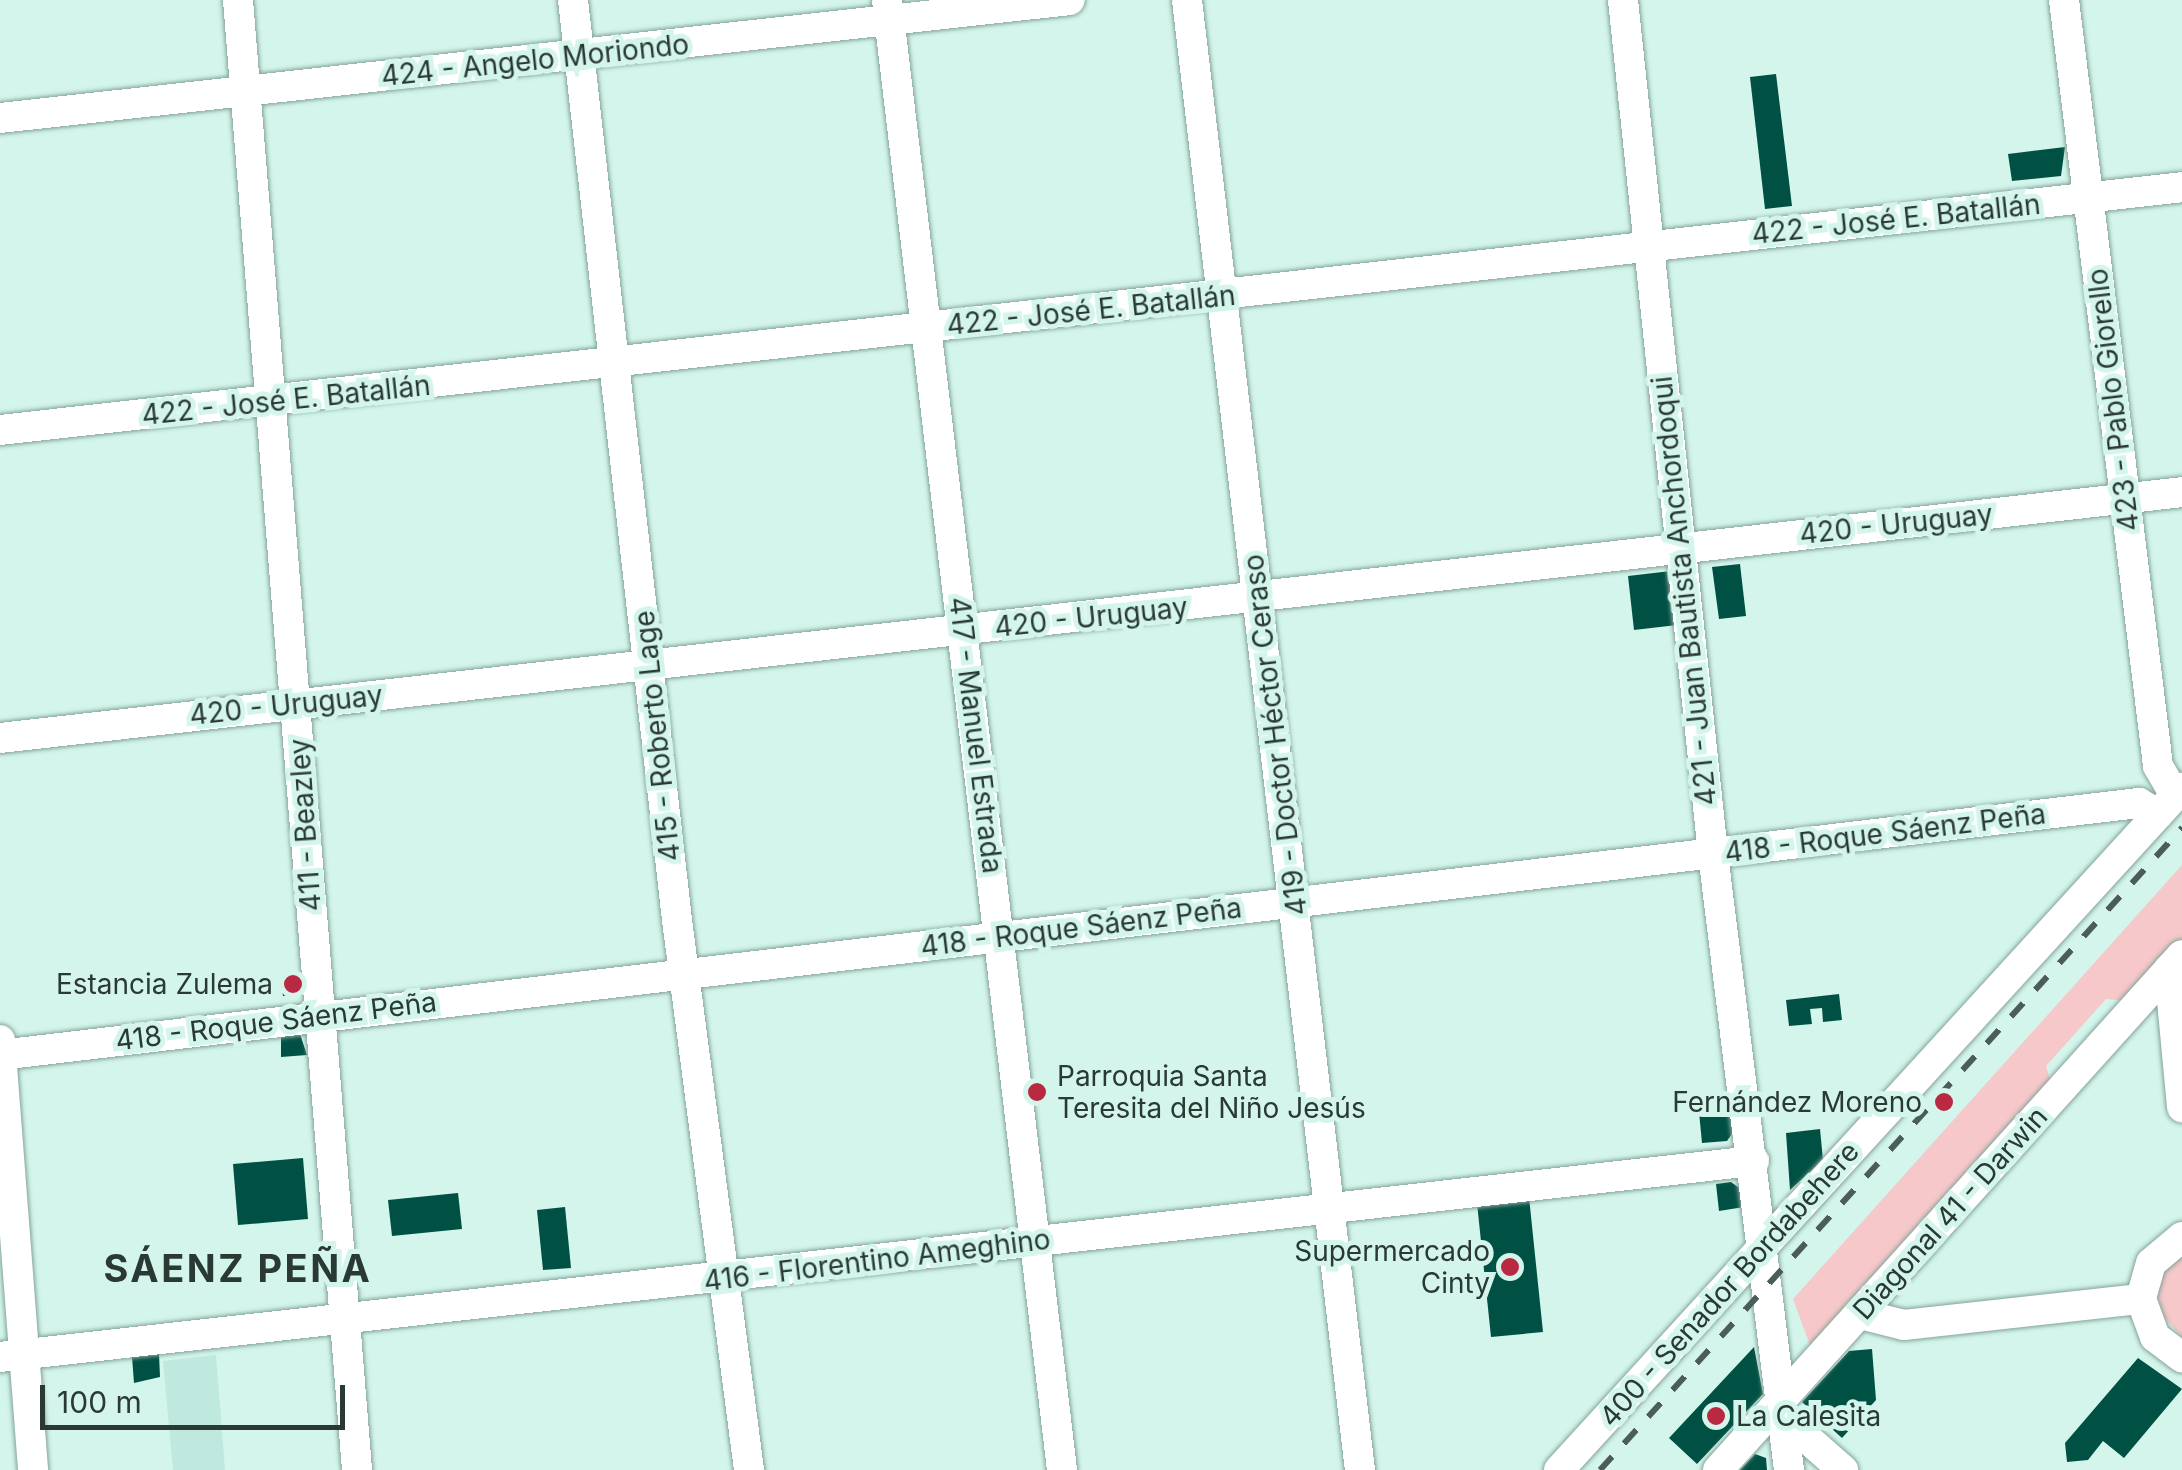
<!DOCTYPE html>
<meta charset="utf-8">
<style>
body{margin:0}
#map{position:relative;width:2182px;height:1470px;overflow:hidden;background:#d3f5ec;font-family:Inter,sans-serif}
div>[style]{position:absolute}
.built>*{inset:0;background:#bfe9de}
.green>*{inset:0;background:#f6c8c9}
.building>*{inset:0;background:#005044}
.roads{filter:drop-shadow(0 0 2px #84a39b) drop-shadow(0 0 2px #84a39b)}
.minor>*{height:30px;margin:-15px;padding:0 15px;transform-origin:15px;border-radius:15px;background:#fff}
.rail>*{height:6px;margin-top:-3px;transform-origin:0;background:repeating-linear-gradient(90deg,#4b5d58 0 18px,transparent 0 36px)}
.dots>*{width:28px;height:28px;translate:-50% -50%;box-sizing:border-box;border:5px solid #d3f5ec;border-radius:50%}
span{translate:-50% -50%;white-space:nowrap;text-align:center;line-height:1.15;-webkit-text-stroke:10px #d3f5ec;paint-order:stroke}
.street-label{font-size:28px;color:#2b3935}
.poi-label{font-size:28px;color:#2b3935}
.right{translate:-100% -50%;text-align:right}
.left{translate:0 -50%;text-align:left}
.district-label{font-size:38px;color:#2b3935;font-weight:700;letter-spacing:2.5px}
.scale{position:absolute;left:40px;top:1385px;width:305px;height:45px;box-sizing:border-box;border:5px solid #2b3935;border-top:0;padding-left:12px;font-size:30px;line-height:35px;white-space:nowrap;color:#2b3935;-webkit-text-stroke:8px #d3f5ec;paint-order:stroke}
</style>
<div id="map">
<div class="built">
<i style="clip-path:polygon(216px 1355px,225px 1470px,173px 1470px,163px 1361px)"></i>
</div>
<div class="green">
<i style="clip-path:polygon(2182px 865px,2182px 944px,2129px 1001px,2106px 999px,2046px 1066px,2051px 1082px,1811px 1348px,1793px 1299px)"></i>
<i style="clip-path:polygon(2182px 1250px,2182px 1337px,2161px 1314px,2157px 1291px,2164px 1269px)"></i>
</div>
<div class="building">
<i style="clip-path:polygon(1776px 74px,1792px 206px,1765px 209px,1750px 77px)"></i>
<i style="clip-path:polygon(2065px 147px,2061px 176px,2012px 181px,2008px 154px)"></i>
<i style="clip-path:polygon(1740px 564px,1746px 616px,1719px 619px,1712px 567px)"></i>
<i style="clip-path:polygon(1671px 571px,1677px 625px,1634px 630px,1628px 576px)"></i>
<i style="clip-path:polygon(304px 979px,299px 993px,283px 996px,281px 980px)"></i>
<i style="clip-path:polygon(1839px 994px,1842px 1020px,1823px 1022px,1822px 1008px,1810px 1009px,1812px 1024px,1789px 1026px,1786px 1000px)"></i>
<i style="clip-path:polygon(300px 1034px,307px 1055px,281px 1057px,281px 1035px)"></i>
<i style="clip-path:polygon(1732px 1108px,1734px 1131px,1727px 1141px,1702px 1143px,1699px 1112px)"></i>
<i style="clip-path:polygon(1820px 1129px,1823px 1160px,1790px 1190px,1786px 1133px)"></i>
<i style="clip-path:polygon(303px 1158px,308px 1219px,238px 1225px,233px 1164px)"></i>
<i style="clip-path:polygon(1731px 1182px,1742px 1190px,1744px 1207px,1719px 1211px,1716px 1184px)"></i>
<i style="clip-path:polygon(458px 1193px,462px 1229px,392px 1236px,388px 1200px)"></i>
<i style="clip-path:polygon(1529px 1197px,1543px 1332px,1491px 1337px,1477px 1203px)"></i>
<i style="clip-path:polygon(565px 1207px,571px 1268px,543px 1270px,537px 1210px)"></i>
<i style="clip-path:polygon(1754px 1347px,1763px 1394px,1697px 1464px,1669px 1438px)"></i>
<i style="clip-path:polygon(1872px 1349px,1876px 1400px,1842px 1438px,1802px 1402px,1849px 1351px)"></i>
<i style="clip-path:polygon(159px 1354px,160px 1377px,134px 1383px,132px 1357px)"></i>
<i style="clip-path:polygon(2138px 1358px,2182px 1389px,2124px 1458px,2103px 1441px,2088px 1460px,2067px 1462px,2065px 1443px)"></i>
<i style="clip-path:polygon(1755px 1454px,1766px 1458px,1767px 1470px,1740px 1470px)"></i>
</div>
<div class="roads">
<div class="minor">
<i style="left:238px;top:0;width:1475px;rotate:85.37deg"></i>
<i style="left:573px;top:0;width:926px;rotate:83.55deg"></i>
<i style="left:677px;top:920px;width:555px;rotate:82.54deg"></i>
<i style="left:887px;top:0;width:1480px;rotate:83.21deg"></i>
<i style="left:1187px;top:0;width:1480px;rotate:83.29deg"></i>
<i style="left:1623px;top:0;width:859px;rotate:83.98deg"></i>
<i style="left:1713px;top:854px;width:621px;rotate:82.97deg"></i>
<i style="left:2064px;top:0;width:772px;rotate:83deg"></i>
<i style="left:2158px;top:766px;width:34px;rotate:60deg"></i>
<i style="left:0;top:118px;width:1076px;rotate:-6.29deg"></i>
<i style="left:0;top:430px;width:2195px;rotate:-6.35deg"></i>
<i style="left:0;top:738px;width:2196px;rotate:-6.43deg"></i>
<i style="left:2169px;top:969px;width:139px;rotate:84.6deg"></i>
<i style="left:0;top:1040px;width:431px;rotate:85.6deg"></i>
<i style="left:0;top:1055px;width:2154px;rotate:-6.72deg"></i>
<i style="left:2139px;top:803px;width:22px;rotate:30deg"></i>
<i style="left:2182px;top:1237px;width:40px;rotate:140deg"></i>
<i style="left:2151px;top:1263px;width:37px;rotate:106deg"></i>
<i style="left:2141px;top:1299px;width:40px;rotate:69.8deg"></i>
<i style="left:2155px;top:1337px;width:34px;rotate:37deg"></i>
<i style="left:1860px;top:1314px;width:45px;rotate:14deg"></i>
<i style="left:1904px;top:1325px;width:238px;rotate:-6.3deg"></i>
<i style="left:0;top:1357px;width:1765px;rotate:-6.38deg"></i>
<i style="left:1784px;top:1418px;width:79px;rotate:41.4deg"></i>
<i style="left:1559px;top:1470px;width:924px;rotate:-47.59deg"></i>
<i style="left:1718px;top:1470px;width:693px;rotate:-47.98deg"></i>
</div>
</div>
<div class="rail">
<i style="left:1600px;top:1470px;width:867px;rotate:-47.81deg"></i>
</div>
<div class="dots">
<i style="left:293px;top:984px;background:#ba2942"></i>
<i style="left:1037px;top:1092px;background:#ba2942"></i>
<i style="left:1944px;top:1102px;background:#ba2942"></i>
<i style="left:1510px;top:1267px;background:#ba2942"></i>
<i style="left:1716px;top:1416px;background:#ba2942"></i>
</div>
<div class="street-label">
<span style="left:535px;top:60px;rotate:-6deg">424 - Angelo Moriondo</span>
<span style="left:1896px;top:219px;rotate:-6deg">422 - José E. Batallán</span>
<span style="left:1091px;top:310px;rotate:-6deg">422 - José E. Batallán</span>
<span style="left:286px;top:400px;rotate:-6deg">422 - José E. Batallán</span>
<span style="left:2113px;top:400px;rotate:-97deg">423 - Pablo Giorello</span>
<span style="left:1896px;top:524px;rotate:-6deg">420 - Uruguay</span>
<span style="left:1684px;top:591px;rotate:-96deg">421 - Juan Bautista Anchordoqui</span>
<span style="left:1091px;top:617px;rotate:-6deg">420 - Uruguay</span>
<span style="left:286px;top:705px;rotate:-6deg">420 - Uruguay</span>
<span style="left:976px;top:735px;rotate:83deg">417 - Manuel Estrada</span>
<span style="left:1275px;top:735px;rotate:-97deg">419 - Doctor Héctor Ceraso</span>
<span style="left:657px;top:736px;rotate:-96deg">415 - Roberto Lage</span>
<span style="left:305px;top:825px;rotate:-94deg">411 - Beazley</span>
<span style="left:1885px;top:833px;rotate:-7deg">418 - Roque Sáenz Peña</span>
<span style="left:1081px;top:927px;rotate:-7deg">418 - Roque Sáenz Peña</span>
<span style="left:276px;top:1021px;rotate:-7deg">418 - Roque Sáenz Peña</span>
<span style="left:1950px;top:1213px;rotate:-48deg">Diagonal 41 - Darwin</span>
<span style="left:877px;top:1260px;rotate:-7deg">416 - Florentino Ameghino</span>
<span style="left:1729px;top:1284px;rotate:-48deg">400 - Senador Bordabehere</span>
</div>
<div class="poi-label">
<span class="right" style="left:273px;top:984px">Estancia Zulema</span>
<span class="left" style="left:1057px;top:1092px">Parroquia Santa<br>Teresita del Niño Jesús</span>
<span class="right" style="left:1922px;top:1102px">Fernández Moreno</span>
<span class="right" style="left:1490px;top:1267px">Supermercado<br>Cinty</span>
<span class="left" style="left:1736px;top:1416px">La Calesita</span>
</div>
<div class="district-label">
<span style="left:238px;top:1269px">SÁENZ PEÑA</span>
</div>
<div class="scale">100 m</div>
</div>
